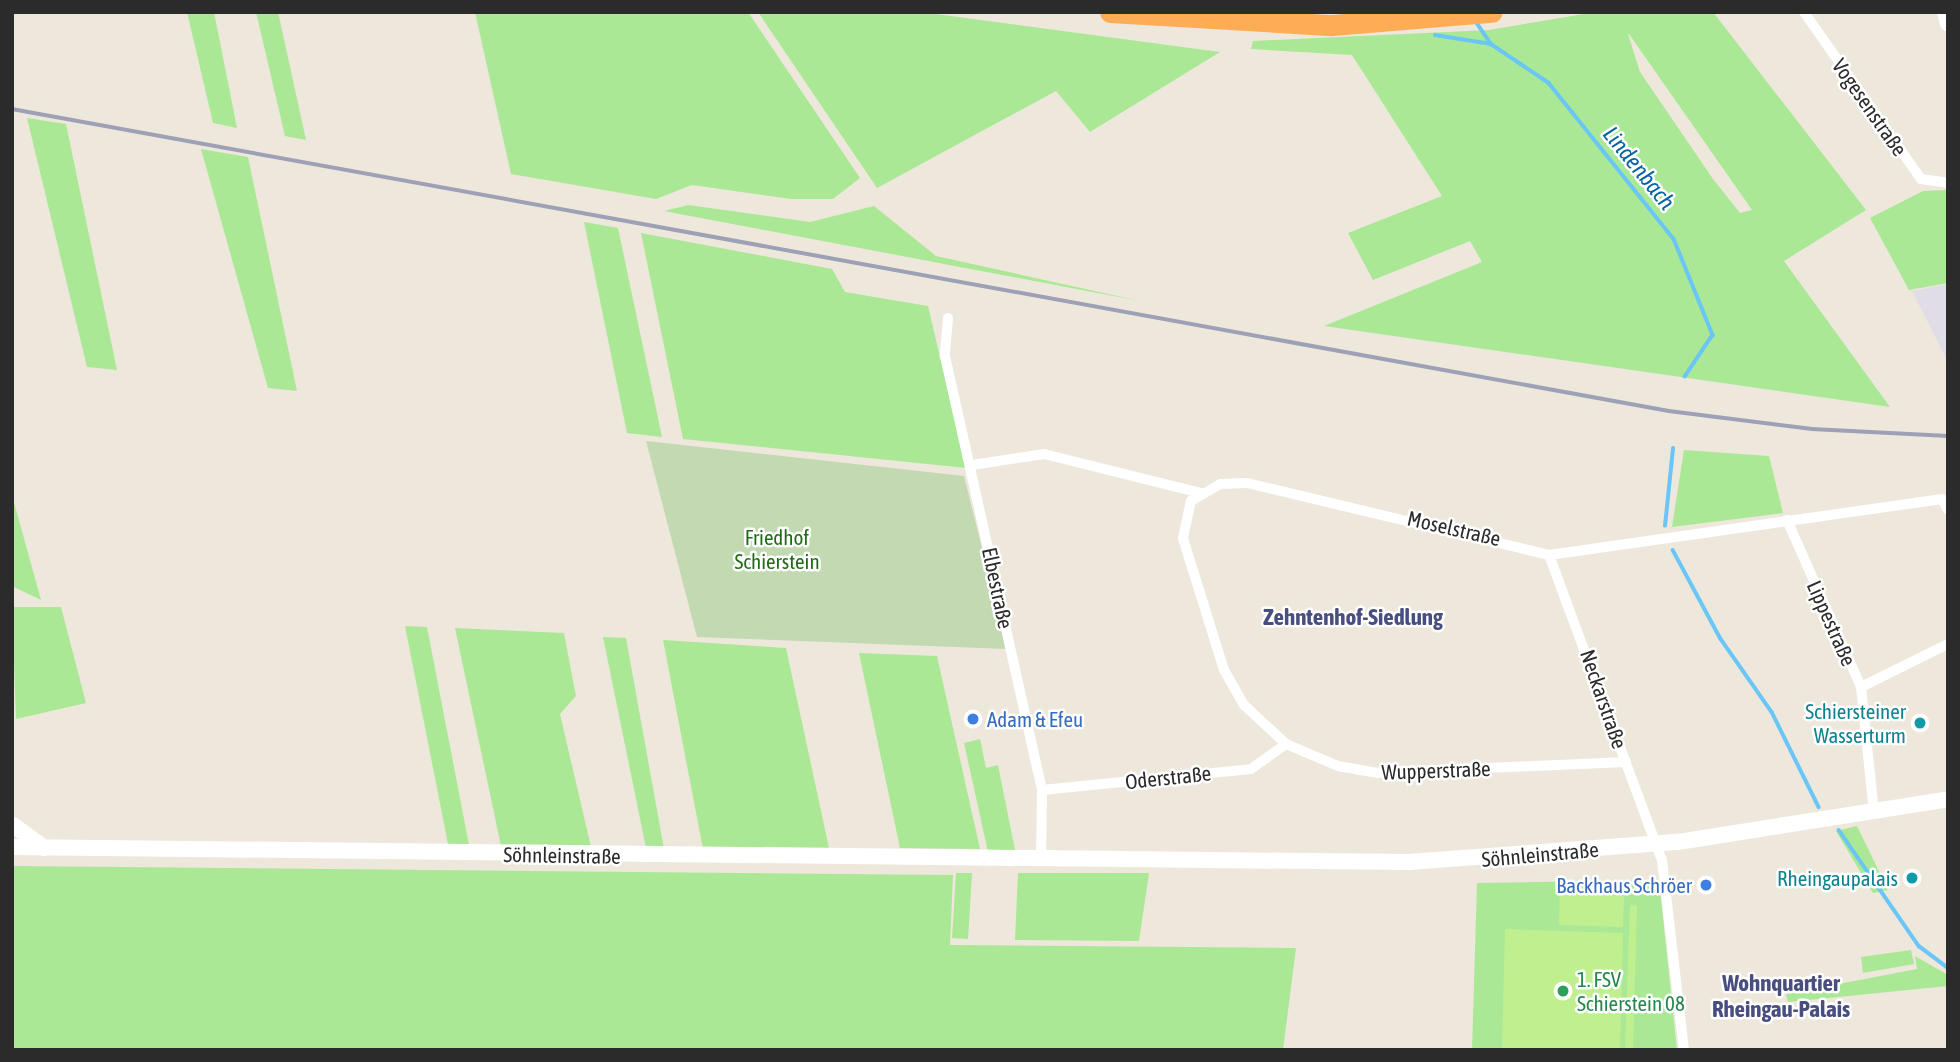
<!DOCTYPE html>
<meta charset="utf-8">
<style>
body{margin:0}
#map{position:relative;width:1960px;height:1062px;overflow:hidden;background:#eee7dc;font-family:"Asap Condensed",sans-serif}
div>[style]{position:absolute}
.industrial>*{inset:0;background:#e0dde6}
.green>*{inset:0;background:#abe895}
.cemetery>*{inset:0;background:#c2d9b2}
.pitch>*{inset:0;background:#c0ef90}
.stream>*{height:3.5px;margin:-1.75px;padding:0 1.75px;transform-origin:1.75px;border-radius:1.75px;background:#69c6f6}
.street>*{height:10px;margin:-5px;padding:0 5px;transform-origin:5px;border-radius:5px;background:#fff}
.secondary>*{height:16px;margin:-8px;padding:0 8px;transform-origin:8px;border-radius:8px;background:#fff}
.highway>*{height:21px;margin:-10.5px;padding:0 10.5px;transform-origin:10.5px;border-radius:10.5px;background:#ffac56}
.rail>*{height:3.5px;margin:-1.75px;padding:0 1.75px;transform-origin:1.75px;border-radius:1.75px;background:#9ea0b6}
.dots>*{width:19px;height:19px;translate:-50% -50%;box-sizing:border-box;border:4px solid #fff;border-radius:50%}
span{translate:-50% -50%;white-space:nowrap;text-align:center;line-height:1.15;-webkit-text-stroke:5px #fff;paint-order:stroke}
.street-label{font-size:21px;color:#2b2b2b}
.park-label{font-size:21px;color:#216d16}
.culture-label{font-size:21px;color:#0d838f}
.right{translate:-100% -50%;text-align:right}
.shop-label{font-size:21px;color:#366cbe}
.left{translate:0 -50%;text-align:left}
.leisure-label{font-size:21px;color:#27864d}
.water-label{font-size:23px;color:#0562a5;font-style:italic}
.neighbourhood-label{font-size:23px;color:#484e7f;font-weight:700}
.frame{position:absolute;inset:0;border:14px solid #2b2b2b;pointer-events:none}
</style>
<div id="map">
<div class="industrial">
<i style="clip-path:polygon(1948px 284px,1948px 362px,1912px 291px)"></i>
</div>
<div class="green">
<i style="clip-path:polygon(187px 12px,214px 12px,237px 128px,213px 123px)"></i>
<i style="clip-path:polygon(256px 12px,278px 12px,306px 140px,285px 136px)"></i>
<i style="clip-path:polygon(475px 12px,748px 12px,860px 178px,833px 199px,791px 199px,692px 185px,656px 199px,511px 174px)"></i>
<i style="clip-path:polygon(758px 12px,921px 12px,1220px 52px,1090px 132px,1056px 91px,877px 188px)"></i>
<i style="clip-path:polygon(evenodd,1596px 12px,1713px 12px,1866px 210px,1784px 261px,1890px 407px,1324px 326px,1482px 262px,1470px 241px,1373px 280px,1348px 233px,1442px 196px,1352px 55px,1251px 49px,1253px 41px,1489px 30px,1596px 12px,1628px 34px,1629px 34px,1752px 210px,1740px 213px,1713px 179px,1640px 72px,1628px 34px)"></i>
<i style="clip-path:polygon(27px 118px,66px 124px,117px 370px,87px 367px)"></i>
<i style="clip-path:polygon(201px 149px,248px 157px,297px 391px,268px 388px)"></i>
<i style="clip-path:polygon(1948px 190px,1948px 283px,1909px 290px,1870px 218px,1923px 191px)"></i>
<i style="clip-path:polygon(688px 205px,810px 222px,874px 206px,936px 256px,1140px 301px,664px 211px)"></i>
<i style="clip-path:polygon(584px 222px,618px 228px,662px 437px,627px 433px)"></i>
<i style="clip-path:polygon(641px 233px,832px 269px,845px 292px,928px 306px,966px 468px,683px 439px)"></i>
<i style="clip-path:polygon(1684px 450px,1769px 456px,1783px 513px,1672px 527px)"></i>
<i style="clip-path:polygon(12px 495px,41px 600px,12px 586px)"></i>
<i style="clip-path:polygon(12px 607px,61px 607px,86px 703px,16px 719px)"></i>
<i style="clip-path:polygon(405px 626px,427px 627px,469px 845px,448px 844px)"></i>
<i style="clip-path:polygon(455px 628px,564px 633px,576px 696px,560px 714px,591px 847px,501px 846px)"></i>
<i style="clip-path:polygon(603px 637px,626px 638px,664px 849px,646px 848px)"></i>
<i style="clip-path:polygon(663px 640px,786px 648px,829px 848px,703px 849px)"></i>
<i style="clip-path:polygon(859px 653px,937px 656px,980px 849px,900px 848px)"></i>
<i style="clip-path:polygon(980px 739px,986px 768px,998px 765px,1015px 850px,988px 852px,964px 743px)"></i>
<i style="clip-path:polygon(1857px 826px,1888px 890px,1873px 893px,1836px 831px)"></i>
<i style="clip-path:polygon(12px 866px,953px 875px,950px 945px,1296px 948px,1283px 1050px,12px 1050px)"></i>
<i style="clip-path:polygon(956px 873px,972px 873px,968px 939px,952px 938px)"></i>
<i style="clip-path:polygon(1018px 873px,1149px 873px,1139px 941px,1015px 940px)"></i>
<i style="clip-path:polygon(1659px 880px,1677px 1050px,1472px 1050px,1477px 883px)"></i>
<i style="clip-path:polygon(1911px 950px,1914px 964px,1863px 973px,1861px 957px)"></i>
<i style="clip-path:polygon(1915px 956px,1948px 975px,1948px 986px,1788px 1002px,1786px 994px,1917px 969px)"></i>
</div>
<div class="cemetery">
<i style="clip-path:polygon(646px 441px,964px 476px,1007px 649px,697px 637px)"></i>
</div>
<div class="pitch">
<i style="clip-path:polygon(1560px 887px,1629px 889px,1629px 895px,1603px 895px,1624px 896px,1623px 927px,1559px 925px)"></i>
<i style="clip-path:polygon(1630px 905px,1637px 906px,1633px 1050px,1625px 1050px)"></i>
<i style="clip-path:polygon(1505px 929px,1623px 933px,1620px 1050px,1502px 1050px)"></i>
</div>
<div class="stream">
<i style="left:1475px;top:20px;width:29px;rotate:56deg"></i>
<i style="left:1491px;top:44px;width:70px;rotate:33.9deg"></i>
<i style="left:1549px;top:83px;width:200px;rotate:51.3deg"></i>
<i style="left:1674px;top:239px;width:104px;rotate:67.9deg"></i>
<i style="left:1713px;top:335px;width:50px;rotate:123.7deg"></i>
<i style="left:1435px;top:35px;width:57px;rotate:9.1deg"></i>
<i style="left:1665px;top:526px;width:78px;rotate:-84.1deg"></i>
<i style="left:1673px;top:550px;width:101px;rotate:61.7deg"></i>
<i style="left:1721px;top:639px;width:89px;rotate:55.1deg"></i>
<i style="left:1772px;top:712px;width:106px;rotate:63.7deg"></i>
<i style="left:1839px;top:830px;width:141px;rotate:55.4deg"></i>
<i style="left:1919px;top:946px;width:36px;rotate:37deg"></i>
</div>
<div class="street">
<i style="left:1804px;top:12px;width:204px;rotate:55deg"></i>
<i style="left:1921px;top:179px;width:27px;rotate:8deg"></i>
<i style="left:948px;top:318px;width:38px;rotate:95deg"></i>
<i style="left:945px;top:356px;width:445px;rotate:77.4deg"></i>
<i style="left:1042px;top:790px;width:70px;rotate:90.8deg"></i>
<i style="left:972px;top:465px;width:73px;rotate:-8.7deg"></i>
<i style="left:1044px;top:454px;width:161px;rotate:14deg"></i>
<i style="left:1787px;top:520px;width:183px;rotate:66.1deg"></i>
<i style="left:1861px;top:687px;width:126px;rotate:84.1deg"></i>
<i style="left:1549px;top:555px;width:325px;rotate:69.7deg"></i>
<i style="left:1662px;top:860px;width:191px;rotate:83.4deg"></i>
<i style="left:1861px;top:687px;width:97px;rotate:-26.3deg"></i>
<i style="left:1626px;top:762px;width:248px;rotate:177.5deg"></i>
<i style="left:1378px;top:773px;width:41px;rotate:-170.1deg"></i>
<i style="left:1338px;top:766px;width:56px;rotate:-157.1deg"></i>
<i style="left:1286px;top:744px;width:57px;rotate:-137.1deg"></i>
<i style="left:1244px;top:705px;width:40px;rotate:-119.7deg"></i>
<i style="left:1224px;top:670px;width:138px;rotate:-107.3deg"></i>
<i style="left:1183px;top:538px;width:38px;rotate:-78deg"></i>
<i style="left:1191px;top:501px;width:34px;rotate:-30deg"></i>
<i style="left:1220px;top:484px;width:27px;rotate:-2deg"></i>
<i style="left:1247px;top:483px;width:310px;rotate:13.4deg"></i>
<i style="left:1549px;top:555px;width:397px;rotate:-8.1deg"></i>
<i style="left:1942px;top:499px;width:13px;rotate:61deg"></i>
<i style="left:1042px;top:790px;width:210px;rotate:-5.7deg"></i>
<i style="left:1251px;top:769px;width:43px;rotate:-35.5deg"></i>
</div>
<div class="secondary">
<i style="left:1945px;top:12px;width:12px;rotate:76deg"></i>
<i style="left:13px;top:825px;width:39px;rotate:36deg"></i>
<i style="left:12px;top:847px;width:1397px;rotate:0.62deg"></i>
<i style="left:1409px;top:862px;width:270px;rotate:-4.3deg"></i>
<i style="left:1678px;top:842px;width:273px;rotate:-9deg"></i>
</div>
<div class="highway">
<i style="left:1110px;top:12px;width:222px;rotate:3.4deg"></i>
<i style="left:1332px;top:25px;width:160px;rotate:-4.7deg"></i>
</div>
<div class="rail">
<i style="left:12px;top:109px;width:1684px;rotate:10.33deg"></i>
<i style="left:1669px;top:411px;width:144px;rotate:7.2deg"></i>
<i style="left:1812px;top:429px;width:136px;rotate:2.9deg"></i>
</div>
<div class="dots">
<i style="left:973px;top:719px;background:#3f7fe0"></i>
<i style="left:1920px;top:723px;background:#0f9aa8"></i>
<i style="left:1912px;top:878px;background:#0f9aa8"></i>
<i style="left:1706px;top:885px;background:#3f7fe0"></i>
<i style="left:1563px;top:991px;background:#2e9e5b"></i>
</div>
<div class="street-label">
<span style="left:1870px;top:107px;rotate:55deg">Vogesenstraße</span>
<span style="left:1454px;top:528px;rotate:13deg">Moselstraße</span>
<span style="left:998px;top:588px;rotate:78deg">Elbestraße</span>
<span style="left:1832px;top:623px;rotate:66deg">Lippestraße</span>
<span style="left:1604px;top:699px;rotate:71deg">Neckarstraße</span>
<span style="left:1436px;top:770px;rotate:-2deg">Wupperstraße</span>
<span style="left:1168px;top:777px;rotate:-6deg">Oderstraße</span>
<span style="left:1540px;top:854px;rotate:-5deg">Söhnleinstraße</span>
<span style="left:562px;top:855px;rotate:1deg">Söhnleinstraße</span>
</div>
<div class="park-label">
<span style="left:777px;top:549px">Friedhof<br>Schierstein</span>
</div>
<div class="culture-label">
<span class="right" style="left:1906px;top:723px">Schiersteiner<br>Wasserturm</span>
<span class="right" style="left:1898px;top:878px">Rheingaupalais</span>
</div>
<div class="shop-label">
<span class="left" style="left:987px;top:719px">Adam &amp; Efeu</span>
<span class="right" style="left:1692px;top:885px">Backhaus Schröer</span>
</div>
<div class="leisure-label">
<span class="left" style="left:1577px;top:991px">1. FSV<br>Schierstein 08</span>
</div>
<div class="water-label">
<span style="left:1639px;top:168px;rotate:51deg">Lindenbach</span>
</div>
<div class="neighbourhood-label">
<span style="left:1353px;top:617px">Zehntenhof-Siedlung</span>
<span style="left:1781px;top:996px">Wohnquartier<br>Rheingau-Palais</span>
</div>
<div class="frame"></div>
</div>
